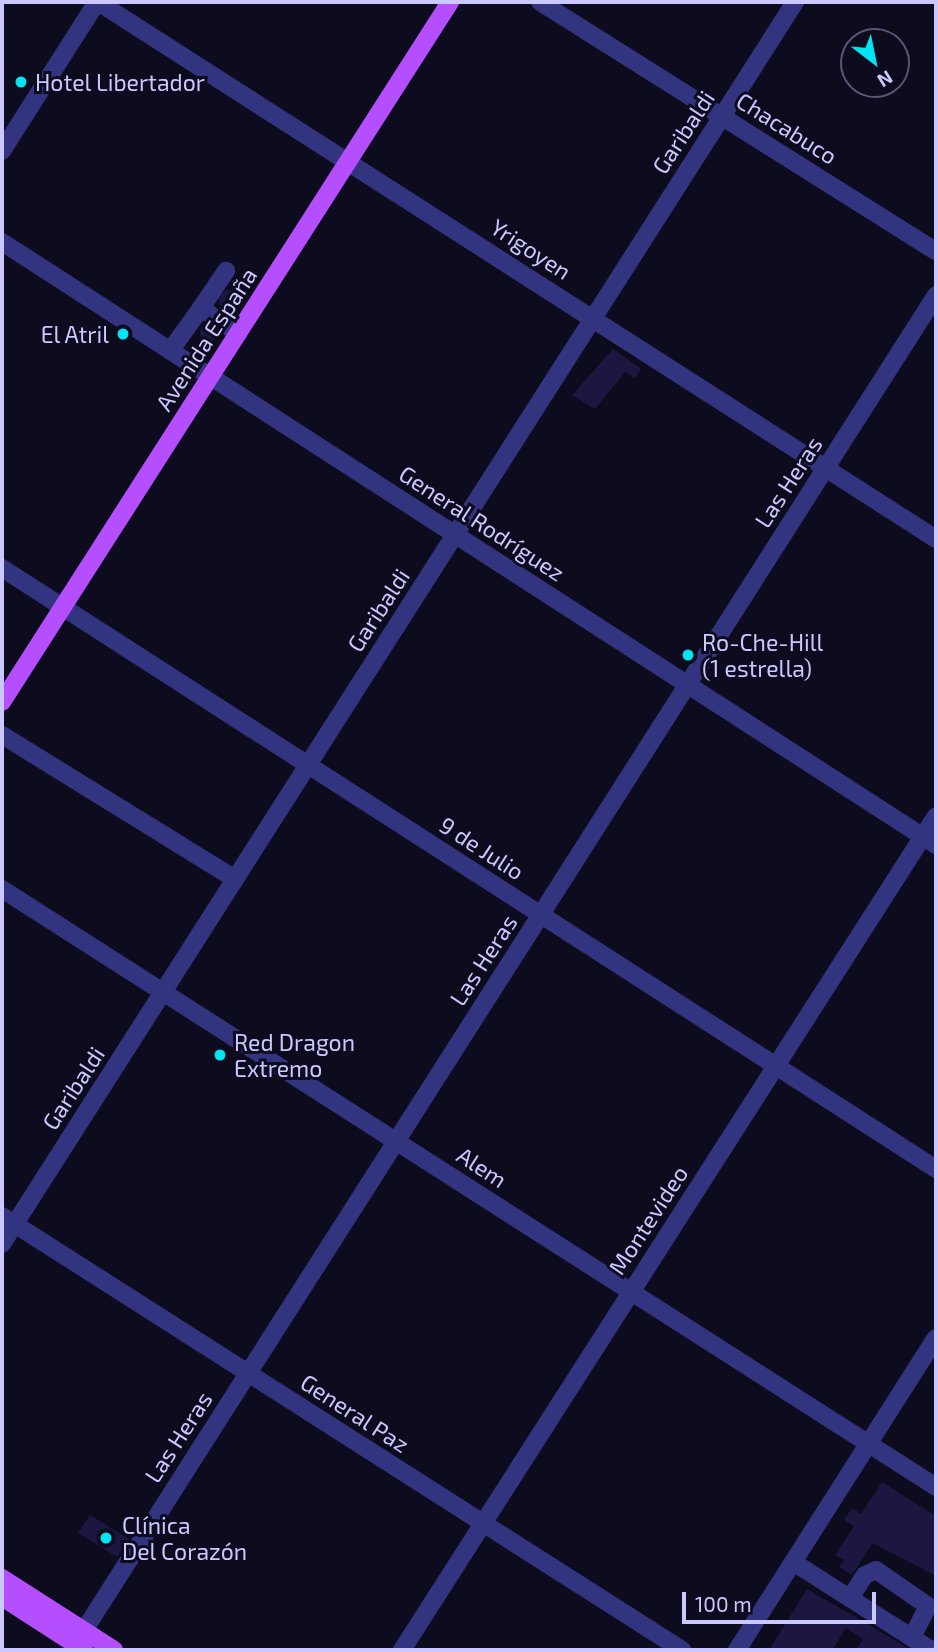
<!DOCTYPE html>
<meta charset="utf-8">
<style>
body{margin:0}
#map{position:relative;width:938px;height:1652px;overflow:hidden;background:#0d0b1e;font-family:"Exo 2",sans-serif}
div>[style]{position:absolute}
.building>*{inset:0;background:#1c1640}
.round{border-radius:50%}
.minor>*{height:18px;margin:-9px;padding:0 9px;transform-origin:9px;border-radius:9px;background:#33347f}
.major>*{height:18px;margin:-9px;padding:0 9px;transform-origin:9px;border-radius:9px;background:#b54eff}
.dots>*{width:19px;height:19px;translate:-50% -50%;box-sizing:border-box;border:4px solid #0d0b1e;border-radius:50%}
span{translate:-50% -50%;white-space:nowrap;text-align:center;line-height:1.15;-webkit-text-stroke:6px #0d0b1e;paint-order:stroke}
.poi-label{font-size:23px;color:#cbc7ff}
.left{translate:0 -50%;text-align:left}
.right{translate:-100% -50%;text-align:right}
.street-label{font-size:23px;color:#cbc7ff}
.frame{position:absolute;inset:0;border:4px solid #cbc7ff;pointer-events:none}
.north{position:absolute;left:840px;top:28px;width:70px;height:70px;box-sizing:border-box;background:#0d0b1e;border:2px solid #595678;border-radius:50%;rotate:148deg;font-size:19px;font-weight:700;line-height:28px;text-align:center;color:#cbc7ff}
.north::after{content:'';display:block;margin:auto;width:24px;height:32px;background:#00e5f2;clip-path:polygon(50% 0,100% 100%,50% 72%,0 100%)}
.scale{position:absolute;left:682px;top:1592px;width:194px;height:32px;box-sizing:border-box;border:4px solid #cbc7ff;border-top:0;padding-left:9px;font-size:21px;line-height:24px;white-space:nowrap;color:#cbc7ff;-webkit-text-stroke:5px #0d0b1e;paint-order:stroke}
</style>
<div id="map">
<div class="building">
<i class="round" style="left:219px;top:290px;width:22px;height:22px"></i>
<i class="round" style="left:200px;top:325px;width:16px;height:16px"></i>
<i style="clip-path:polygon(613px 349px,641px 369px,635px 378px,625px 372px,595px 409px,572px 395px)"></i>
<i style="clip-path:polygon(882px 1482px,936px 1516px,936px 1576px,873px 1543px,852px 1575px,839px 1567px,844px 1560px,835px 1555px,854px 1526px,844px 1520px,852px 1508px,861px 1514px)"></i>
<i style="clip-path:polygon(90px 1515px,129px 1539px,117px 1557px,78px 1533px)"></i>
<i style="clip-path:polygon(807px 1589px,878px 1630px,910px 1650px,856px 1650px,863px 1639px,846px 1628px,832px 1650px,769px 1650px)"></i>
</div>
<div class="minor">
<i style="left:98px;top:2px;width:995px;rotate:32.65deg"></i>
<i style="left:540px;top:2px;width:468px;rotate:32.2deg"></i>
<i style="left:2px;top:151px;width:177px;rotate:-57.5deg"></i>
<i style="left:2px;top:242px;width:1112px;rotate:32.85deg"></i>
<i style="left:201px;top:308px;width:45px;rotate:-56deg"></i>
<i style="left:224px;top:324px;width:17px;rotate:33deg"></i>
<i style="left:170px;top:351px;width:53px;rotate:-54.2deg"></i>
<i style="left:201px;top:308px;width:12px;rotate:35deg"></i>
<i style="left:2px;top:568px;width:1111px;rotate:32.76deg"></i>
<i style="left:2px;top:735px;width:274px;rotate:31.7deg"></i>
<i style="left:2px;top:889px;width:1109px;rotate:32.63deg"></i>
<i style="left:2px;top:1216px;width:807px;rotate:32.55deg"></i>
<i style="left:2px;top:1244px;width:1474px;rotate:-57.44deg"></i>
<i style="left:793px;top:1562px;width:164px;rotate:32.5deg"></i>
<i style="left:850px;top:1598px;width:27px;rotate:-57deg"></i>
<i style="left:865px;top:1575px;width:12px;rotate:-24deg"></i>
<i style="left:876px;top:1570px;width:63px;rotate:34.7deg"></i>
<i style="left:928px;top:1606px;width:36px;rotate:117deg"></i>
<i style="left:76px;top:1643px;width:1599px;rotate:-57.46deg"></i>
<i style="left:402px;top:1650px;width:990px;rotate:-57.37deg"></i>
<i style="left:737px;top:1650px;width:370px;rotate:-57.5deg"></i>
</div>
<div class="major">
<i style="left:2px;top:702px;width:831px;rotate:-57.38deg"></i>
<i style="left:2px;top:1578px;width:133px;rotate:32.7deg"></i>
<i style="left:2px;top:1597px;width:98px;rotate:32.9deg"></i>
</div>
<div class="dots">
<i style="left:21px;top:82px;background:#00e5f2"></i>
<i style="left:123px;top:334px;background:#00e5f2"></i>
<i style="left:688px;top:655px;background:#00e5f2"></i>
<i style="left:220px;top:1055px;background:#00e5f2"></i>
<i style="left:106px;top:1538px;background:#00e5f2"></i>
</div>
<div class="poi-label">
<span class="left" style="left:35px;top:82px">Hotel Libertador</span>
<span class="right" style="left:109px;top:334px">El Atril</span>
<span class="left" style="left:702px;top:655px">Ro-Che-Hill<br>(1 estrella)</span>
<span class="left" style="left:234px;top:1055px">Red Dragon<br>Extremo</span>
<span class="left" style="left:122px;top:1538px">Clínica<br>Del Corazón</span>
</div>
<div class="street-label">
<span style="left:787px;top:128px;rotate:32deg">Chacabuco</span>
<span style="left:683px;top:132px;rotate:-57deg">Garibaldi</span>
<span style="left:531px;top:249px;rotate:33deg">Yrigoyen</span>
<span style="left:206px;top:339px;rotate:-57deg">Avenida España</span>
<span style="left:788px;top:482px;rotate:-57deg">Las Heras</span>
<span style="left:482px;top:523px;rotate:33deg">General Rodríguez</span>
<span style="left:378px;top:610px;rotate:-57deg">Garibaldi</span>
<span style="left:482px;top:848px;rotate:33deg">9 de Julio</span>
<span style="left:483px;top:960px;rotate:-57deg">Las Heras</span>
<span style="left:73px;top:1088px;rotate:-57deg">Garibaldi</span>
<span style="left:482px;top:1167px;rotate:33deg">Alem</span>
<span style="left:648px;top:1220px;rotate:-57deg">Montevideo</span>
<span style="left:355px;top:1413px;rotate:33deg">General Paz</span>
<span style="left:178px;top:1437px;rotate:-57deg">Las Heras</span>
</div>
<div class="frame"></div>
<div class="north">N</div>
<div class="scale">100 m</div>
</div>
